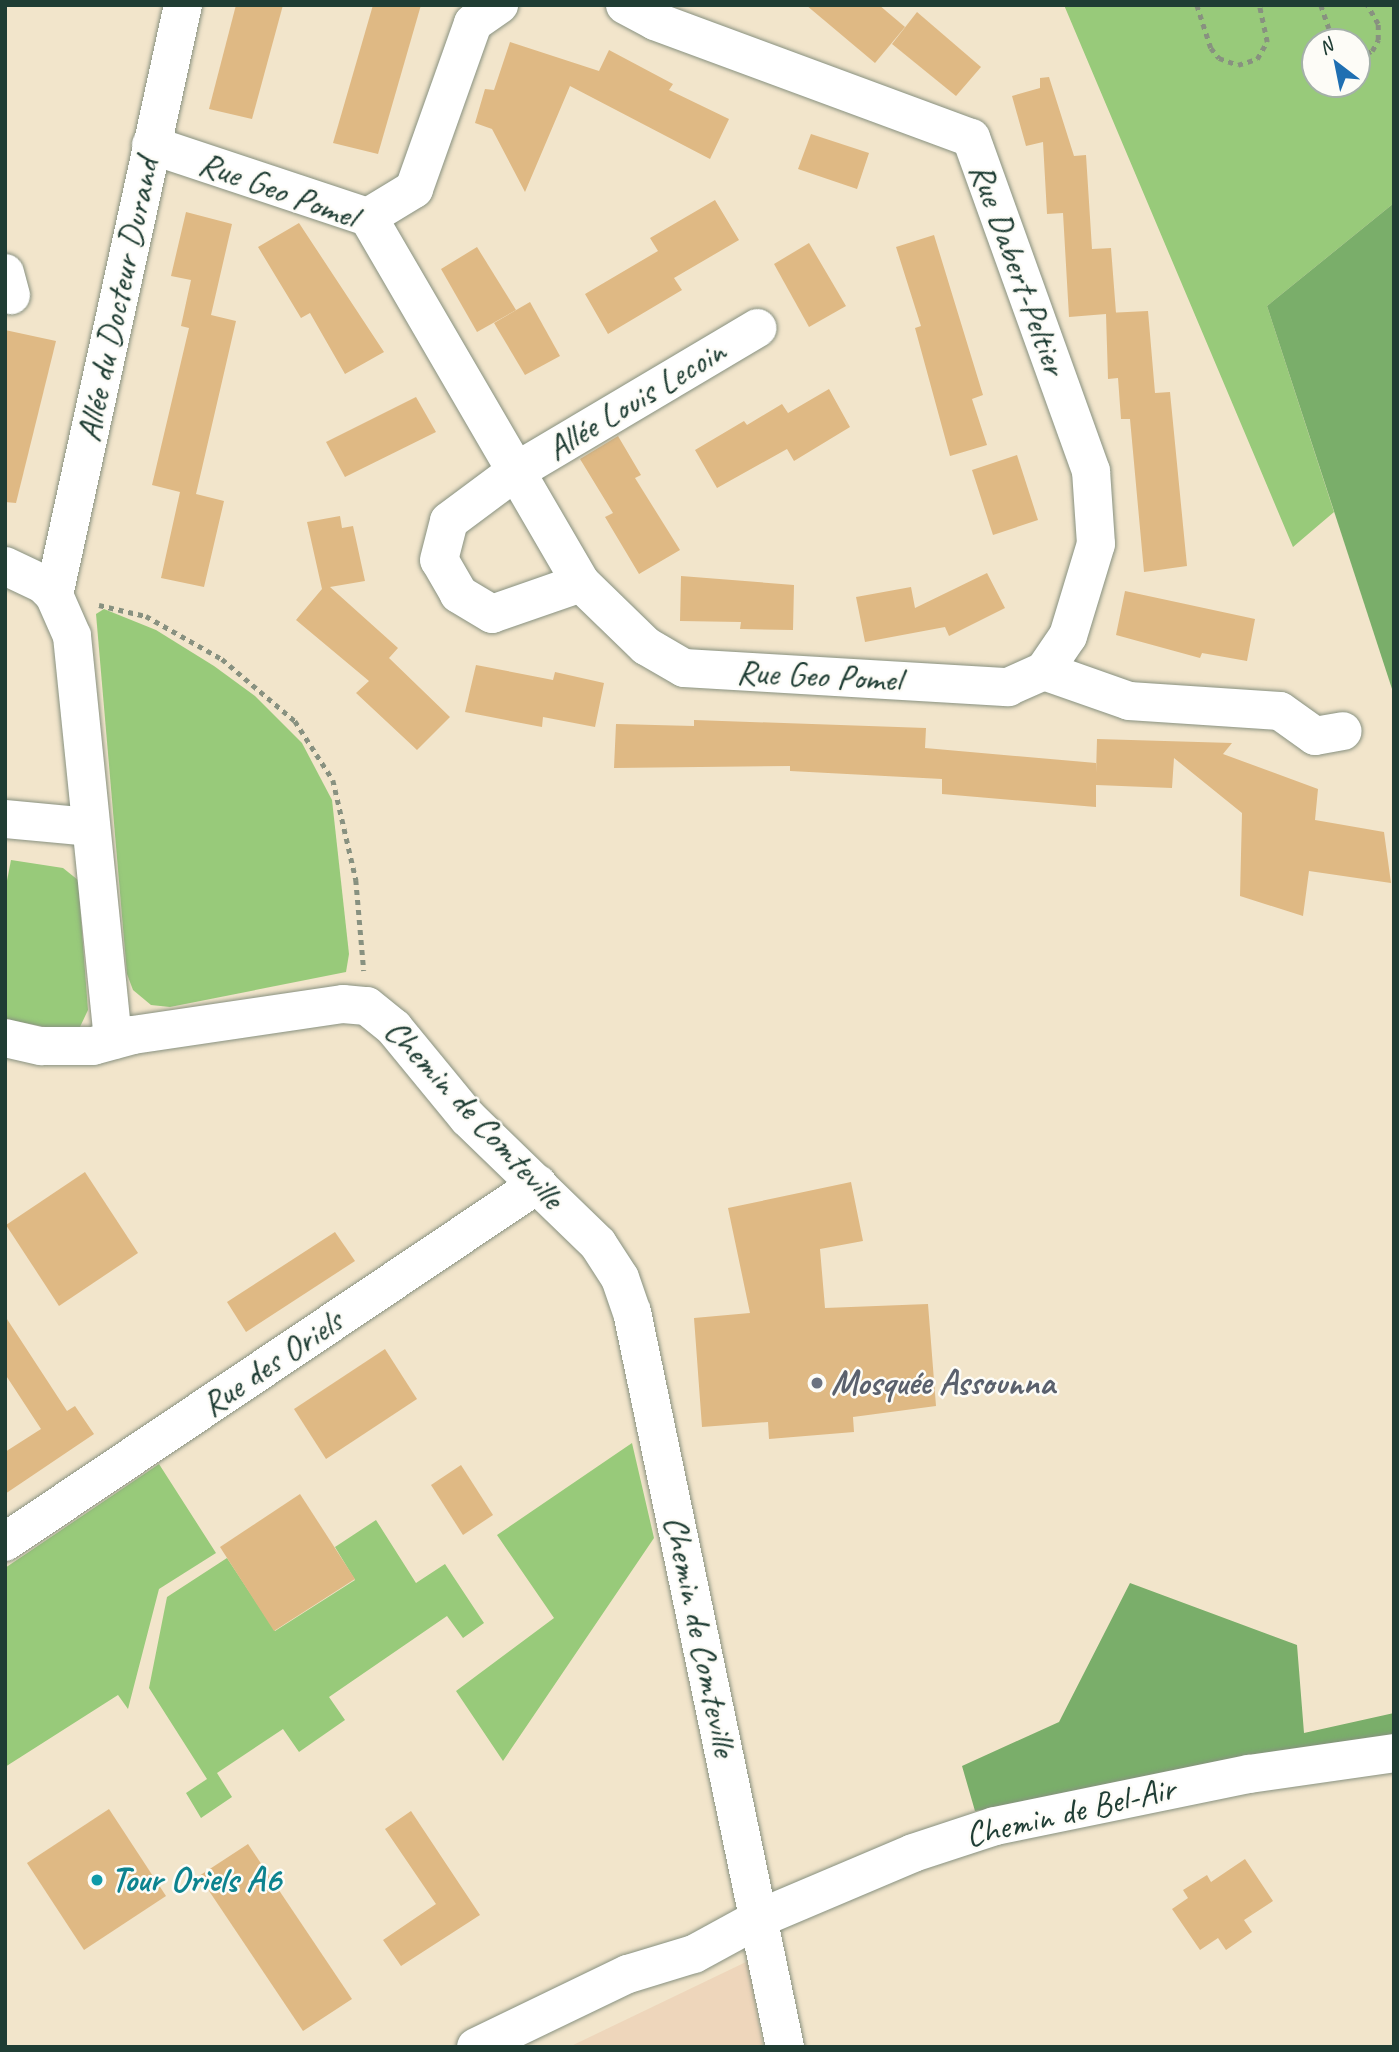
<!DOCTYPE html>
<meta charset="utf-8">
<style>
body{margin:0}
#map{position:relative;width:1399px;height:2052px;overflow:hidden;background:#f2e5cb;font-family:Caveat,sans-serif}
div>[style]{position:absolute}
.built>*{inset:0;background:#eed6bb}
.green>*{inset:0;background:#98ca7a}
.forest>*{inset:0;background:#7aae6a}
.building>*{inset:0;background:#dfb984}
.path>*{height:4.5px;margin-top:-2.25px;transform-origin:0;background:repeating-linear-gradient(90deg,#889180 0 5px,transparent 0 10px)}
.roads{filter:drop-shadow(0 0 2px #889180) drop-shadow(0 0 2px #889180)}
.street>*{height:38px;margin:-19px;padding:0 19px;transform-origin:19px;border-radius:19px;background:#fff}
.secondary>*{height:38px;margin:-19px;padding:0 19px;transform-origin:19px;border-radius:19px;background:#fff}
.dots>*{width:19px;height:19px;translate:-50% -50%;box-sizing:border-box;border:4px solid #fdfcf7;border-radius:50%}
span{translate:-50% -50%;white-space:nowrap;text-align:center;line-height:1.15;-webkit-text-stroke:5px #fdfcf7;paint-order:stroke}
.street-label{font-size:35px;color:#1f3d34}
.worship-label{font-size:35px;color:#5b616d;font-weight:700}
.left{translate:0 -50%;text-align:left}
.culture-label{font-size:35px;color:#0d838f;font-weight:700}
.frame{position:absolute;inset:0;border:7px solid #1f3d34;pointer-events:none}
.north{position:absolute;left:1301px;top:28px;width:70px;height:70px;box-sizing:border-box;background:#fdfcf7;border:2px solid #a4b0a9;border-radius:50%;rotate:328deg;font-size:19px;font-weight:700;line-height:28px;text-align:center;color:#1f3d34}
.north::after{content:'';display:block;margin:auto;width:24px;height:32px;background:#1f6fb2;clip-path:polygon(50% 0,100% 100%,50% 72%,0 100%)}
</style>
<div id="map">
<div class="built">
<i style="clip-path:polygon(748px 1961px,763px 2047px,569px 2047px)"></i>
</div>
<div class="green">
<i style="clip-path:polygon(evenodd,1064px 5px,1394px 5px,1394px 203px,1267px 306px,1334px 512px,1293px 547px,1064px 5px,1315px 42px,1357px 42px,1357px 84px,1315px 84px,1315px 42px)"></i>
<i style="clip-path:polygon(104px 609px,156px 630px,214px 666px,255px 696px,302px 743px,332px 800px,349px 954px,346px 972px,170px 1007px,151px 1005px,133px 990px,127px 974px,96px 614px)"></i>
<i style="clip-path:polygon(11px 860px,63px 868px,78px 880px,88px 1010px,79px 1029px,66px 1031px,5px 1019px,5px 891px)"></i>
<i style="clip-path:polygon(632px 1443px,654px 1538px,503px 1761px,456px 1691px,554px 1618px,497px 1535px)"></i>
<i style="clip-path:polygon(159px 1464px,216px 1553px,159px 1589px,128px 1709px,118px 1695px,5px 1767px,5px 1568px)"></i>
<i style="clip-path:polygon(376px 1520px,416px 1583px,445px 1564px,484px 1623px,463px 1638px,447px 1616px,329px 1697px,345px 1720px,299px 1752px,283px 1729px,217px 1773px,232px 1797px,201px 1818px,186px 1793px,207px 1779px,149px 1688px,167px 1597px,227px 1558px,275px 1631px,355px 1580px,335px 1547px)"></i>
</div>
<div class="forest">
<i style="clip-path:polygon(1394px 203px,1394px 695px,1267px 306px)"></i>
<i style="clip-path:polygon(1130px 1583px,1297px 1645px,1304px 1733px,1394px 1713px,1394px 1744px,975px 1811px,962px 1766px,1059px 1722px)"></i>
</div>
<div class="building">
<i style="clip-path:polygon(236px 5px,283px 5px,252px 119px,209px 109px)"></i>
<i style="clip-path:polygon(373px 5px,421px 5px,378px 154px,333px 143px)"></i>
<i style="clip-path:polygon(806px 5px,879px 5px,905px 27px,875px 63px)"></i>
<i style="clip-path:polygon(917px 12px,981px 67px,956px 96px,892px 44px)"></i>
<i style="clip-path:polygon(510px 42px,599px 71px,609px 50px,673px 84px,669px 90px,729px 119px,710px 159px,570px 86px,525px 192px,492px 129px,475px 123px,485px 89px,494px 90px)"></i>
<i style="clip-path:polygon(1049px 77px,1074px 156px,1086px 155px,1092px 249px,1111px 248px,1116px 313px,1107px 313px,1148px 311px,1155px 393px,1170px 392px,1187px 566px,1144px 572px,1130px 419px,1121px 419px,1118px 378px,1108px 379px,1106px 314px,1069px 317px,1063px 213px,1047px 214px,1043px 142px,1026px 146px,1012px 96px,1040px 88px,1040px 78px)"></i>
<i style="clip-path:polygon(811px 134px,869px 153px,857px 189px,798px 169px)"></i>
<i style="clip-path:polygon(715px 200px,739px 240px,674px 278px,682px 290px,608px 334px,585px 294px,658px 251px,650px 238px)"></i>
<i style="clip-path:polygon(186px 212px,232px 224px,211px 315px,236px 321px,196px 494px,224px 501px,204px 587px,161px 578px,180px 492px,152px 485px,189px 328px,181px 326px,191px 280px,171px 276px)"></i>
<i style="clip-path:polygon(299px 223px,384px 352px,345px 374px,310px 313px,301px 318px,258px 247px)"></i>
<i style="clip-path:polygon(934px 235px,983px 395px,972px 399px,987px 445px,950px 456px,915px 328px,921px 326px,896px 247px)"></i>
<i style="clip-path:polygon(809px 243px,846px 306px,809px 327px,774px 264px)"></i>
<i style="clip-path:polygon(477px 247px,516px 310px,477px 332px,441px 269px)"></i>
<i style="clip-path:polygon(530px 302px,560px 356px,525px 375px,494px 323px)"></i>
<i style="clip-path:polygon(5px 330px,56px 341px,16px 503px,5px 502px)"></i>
<i style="clip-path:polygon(829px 389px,850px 427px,794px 461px,787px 449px,717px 488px,695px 450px,744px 421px,747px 425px,782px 404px,788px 413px)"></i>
<i style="clip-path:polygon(416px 397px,436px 432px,345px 477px,326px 442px)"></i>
<i style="clip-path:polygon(618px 436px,641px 475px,635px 478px,680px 550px,639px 574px,605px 517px,613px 513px,580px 459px)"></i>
<i style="clip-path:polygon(1017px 455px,1038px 520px,993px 535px,972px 470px)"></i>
<i style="clip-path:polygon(340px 516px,342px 528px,353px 526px,365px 581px,330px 587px,398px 648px,389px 658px,450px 717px,417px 750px,356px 693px,369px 681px,296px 620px,322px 589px,307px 522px)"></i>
<i style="clip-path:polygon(987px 573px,1005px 608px,949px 636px,945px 627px,865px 642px,856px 597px,911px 587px,915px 608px)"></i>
<i style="clip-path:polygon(681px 576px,794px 585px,793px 630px,740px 629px,741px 622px,680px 621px)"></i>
<i style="clip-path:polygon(1125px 591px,1255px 619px,1247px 661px,1202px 653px,1200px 658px,1116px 635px)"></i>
<i style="clip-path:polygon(476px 665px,553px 680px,555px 672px,604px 683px,595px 727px,543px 717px,542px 727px,465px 712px)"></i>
<i style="clip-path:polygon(694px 720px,926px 728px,925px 748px,1096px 763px,1096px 773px,1097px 739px,1232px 743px,1223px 754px,1318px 789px,1315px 820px,1384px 832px,1391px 883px,1309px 871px,1303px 916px,1240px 896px,1242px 813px,1174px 758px,1172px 788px,1096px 785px,1096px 807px,942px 794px,942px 779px,790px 771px,790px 766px,614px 768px,616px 724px,694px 726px)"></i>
<i style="clip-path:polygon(85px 1172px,138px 1253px,59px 1306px,6px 1225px)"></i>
<i style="clip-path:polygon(851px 1182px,863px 1241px,820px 1249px,825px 1308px,928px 1304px,936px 1406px,853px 1417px,854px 1432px,769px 1439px,768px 1422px,702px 1427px,694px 1318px,750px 1313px,728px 1208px)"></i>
<i style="clip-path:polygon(335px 1232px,355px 1261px,246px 1332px,227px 1302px)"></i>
<i style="clip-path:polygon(5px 1316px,67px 1411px,75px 1406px,94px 1434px,5px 1494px,5px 1452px,41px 1429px,5px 1374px)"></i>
<i style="clip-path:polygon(385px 1349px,417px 1399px,326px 1459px,294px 1409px)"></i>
<i style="clip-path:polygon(461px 1465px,493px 1515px,463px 1535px,431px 1485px)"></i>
<i style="clip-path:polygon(300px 1494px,355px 1579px,274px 1631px,220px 1547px)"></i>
<i style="clip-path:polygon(109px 1809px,166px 1896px,84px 1950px,27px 1863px)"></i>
<i style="clip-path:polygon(411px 1811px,480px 1915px,401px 1966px,383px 1940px,436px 1904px,385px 1829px)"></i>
<i style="clip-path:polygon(248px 1844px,352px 1999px,303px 2031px,199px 1876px)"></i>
<i style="clip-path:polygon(1245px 1859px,1273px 1901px,1244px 1920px,1252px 1932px,1226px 1950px,1218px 1938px,1200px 1950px,1172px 1909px,1188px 1898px,1183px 1890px,1207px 1875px,1211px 1882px)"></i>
</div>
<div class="path">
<i style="left:1197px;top:5px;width:45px;rotate:72deg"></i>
<i style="left:1211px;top:48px;width:13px;rotate:51deg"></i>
<i style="left:1219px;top:58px;width:20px;rotate:20deg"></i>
<i style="left:1238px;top:65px;width:20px;rotate:-18deg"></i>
<i style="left:1257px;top:59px;width:20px;rotate:-60deg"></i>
<i style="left:1267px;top:42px;width:38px;rotate:-102deg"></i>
<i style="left:1321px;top:5px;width:39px;rotate:71deg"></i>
<i style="left:1357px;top:57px;width:16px;rotate:-22deg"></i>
<i style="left:1372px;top:51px;width:13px;rotate:-61deg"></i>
<i style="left:1378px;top:40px;width:16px;rotate:-90deg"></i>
<i style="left:1378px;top:24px;width:22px;rotate:-120deg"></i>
<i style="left:99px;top:605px;width:48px;rotate:13.2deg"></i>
<i style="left:146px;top:616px;width:87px;rotate:29.5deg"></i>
<i style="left:222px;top:659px;width:96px;rotate:40.3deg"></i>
<i style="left:295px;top:721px;width:70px;rotate:57.2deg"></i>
<i style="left:333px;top:780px;width:103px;rotate:77deg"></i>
<i style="left:356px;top:880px;width:91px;rotate:85deg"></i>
</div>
<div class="roads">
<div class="street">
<i style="left:151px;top:145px;width:229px;rotate:18.4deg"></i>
<i style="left:368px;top:217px;width:423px;rotate:59.8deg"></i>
<i style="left:581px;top:583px;width:91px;rotate:44.1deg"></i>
<i style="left:646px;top:646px;width:44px;rotate:30.1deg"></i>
<i style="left:684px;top:668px;width:325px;rotate:3.4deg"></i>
<i style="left:1008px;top:687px;width:39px;rotate:-24deg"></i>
<i style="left:1044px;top:671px;width:42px;rotate:-55.6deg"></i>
<i style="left:1068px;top:636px;width:96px;rotate:-73.1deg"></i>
<i style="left:1096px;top:544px;width:73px;rotate:-93.9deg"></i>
<i style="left:1091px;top:471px;width:354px;rotate:-109.8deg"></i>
<i style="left:971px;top:138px;width:337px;rotate:-159.7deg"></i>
<i style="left:655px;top:21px;width:34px;rotate:-152deg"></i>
<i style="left:368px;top:217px;width:54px;rotate:-31.3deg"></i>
<i style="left:414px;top:189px;width:176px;rotate:-70.4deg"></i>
<i style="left:473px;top:23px;width:32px;rotate:-35deg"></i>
<i style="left:5px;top:273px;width:23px;rotate:75deg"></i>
<i style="left:5px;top:566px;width:42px;rotate:25.3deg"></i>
<i style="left:43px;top:584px;width:16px;rotate:45deg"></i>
<i style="left:54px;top:595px;width:45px;rotate:66.3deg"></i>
<i style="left:72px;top:636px;width:406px;rotate:84.2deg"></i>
<i style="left:581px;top:583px;width:94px;rotate:160.8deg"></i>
<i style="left:492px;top:614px;width:39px;rotate:-149deg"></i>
<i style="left:459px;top:594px;width:39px;rotate:-120deg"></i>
<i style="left:439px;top:560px;width:40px;rotate:-75.6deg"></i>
<i style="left:449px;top:521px;width:82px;rotate:-36.6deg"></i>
<i style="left:515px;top:472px;width:282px;rotate:-30.7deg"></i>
<i style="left:54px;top:595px;width:604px;rotate:-77.67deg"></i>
<i style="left:1044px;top:671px;width:90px;rotate:19.4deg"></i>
<i style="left:1129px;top:701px;width:151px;rotate:3.8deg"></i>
<i style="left:1280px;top:711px;width:43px;rotate:35.5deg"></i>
<i style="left:1315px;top:736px;width:28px;rotate:-10deg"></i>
<i style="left:5px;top:819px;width:84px;rotate:5.4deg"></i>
<i style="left:5px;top:1038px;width:37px;rotate:13deg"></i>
<i style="left:41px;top:1046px;width:52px"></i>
<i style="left:93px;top:1046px;width:41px;rotate:-15.4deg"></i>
<i style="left:133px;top:1035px;width:212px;rotate:-8.4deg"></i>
<i style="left:343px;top:1004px;width:24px;rotate:5deg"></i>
<i style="left:367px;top:1006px;width:35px;rotate:39deg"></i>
<i style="left:394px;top:1028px;width:117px;rotate:50.6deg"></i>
<i style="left:468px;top:1118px;width:181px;rotate:44.1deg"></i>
<i style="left:598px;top:1244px;width:40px;rotate:57.1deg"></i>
<i style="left:620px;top:1278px;width:36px;rotate:71deg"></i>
<i style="left:632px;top:1312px;width:751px;rotate:78.24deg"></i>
<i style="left:5px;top:1542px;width:642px;rotate:-33.89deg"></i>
<i style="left:760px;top:1918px;width:166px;rotate:-23deg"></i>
<i style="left:913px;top:1853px;width:86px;rotate:-18.2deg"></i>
<i style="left:995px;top:1826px;width:259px;rotate:-11.6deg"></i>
<i style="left:1249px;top:1774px;width:147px;rotate:-8.2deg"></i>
</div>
<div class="secondary">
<i style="left:476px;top:2047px;width:169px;rotate:-25.7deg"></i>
<i style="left:628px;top:1974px;width:69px;rotate:-16.9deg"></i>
<i style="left:694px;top:1954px;width:75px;rotate:-28.6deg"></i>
</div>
</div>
<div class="dots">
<i style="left:817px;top:1383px;background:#6b7280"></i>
<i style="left:97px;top:1880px;background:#0f9aa8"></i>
</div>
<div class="street-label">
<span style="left:278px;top:190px;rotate:20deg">Rue Geo Pomel</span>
<span style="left:1018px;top:269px;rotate:70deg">Rue Dabert-Peltier</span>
<span style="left:118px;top:300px;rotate:-78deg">Allée du Docteur Durand</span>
<span style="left:636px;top:400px;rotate:-31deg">Allée Louis Lecoin</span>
<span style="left:819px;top:676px;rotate:3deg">Rue Geo Pomel</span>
<span style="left:474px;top:1114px;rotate:47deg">Chemin de Comteville</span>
<span style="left:272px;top:1363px;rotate:-34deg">Rue des Oriels</span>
<span style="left:700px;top:1636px;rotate:78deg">Chemin de Comteville</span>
<span style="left:1070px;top:1812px;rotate:-13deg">Chemin de Bel-Air</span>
</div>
<div class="worship-label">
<span class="left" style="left:831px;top:1383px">Mosquée Assounna</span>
</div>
<div class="culture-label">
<span class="left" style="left:111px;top:1880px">Tour Oriels A6</span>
</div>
<div class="frame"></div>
<div class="north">N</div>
</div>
